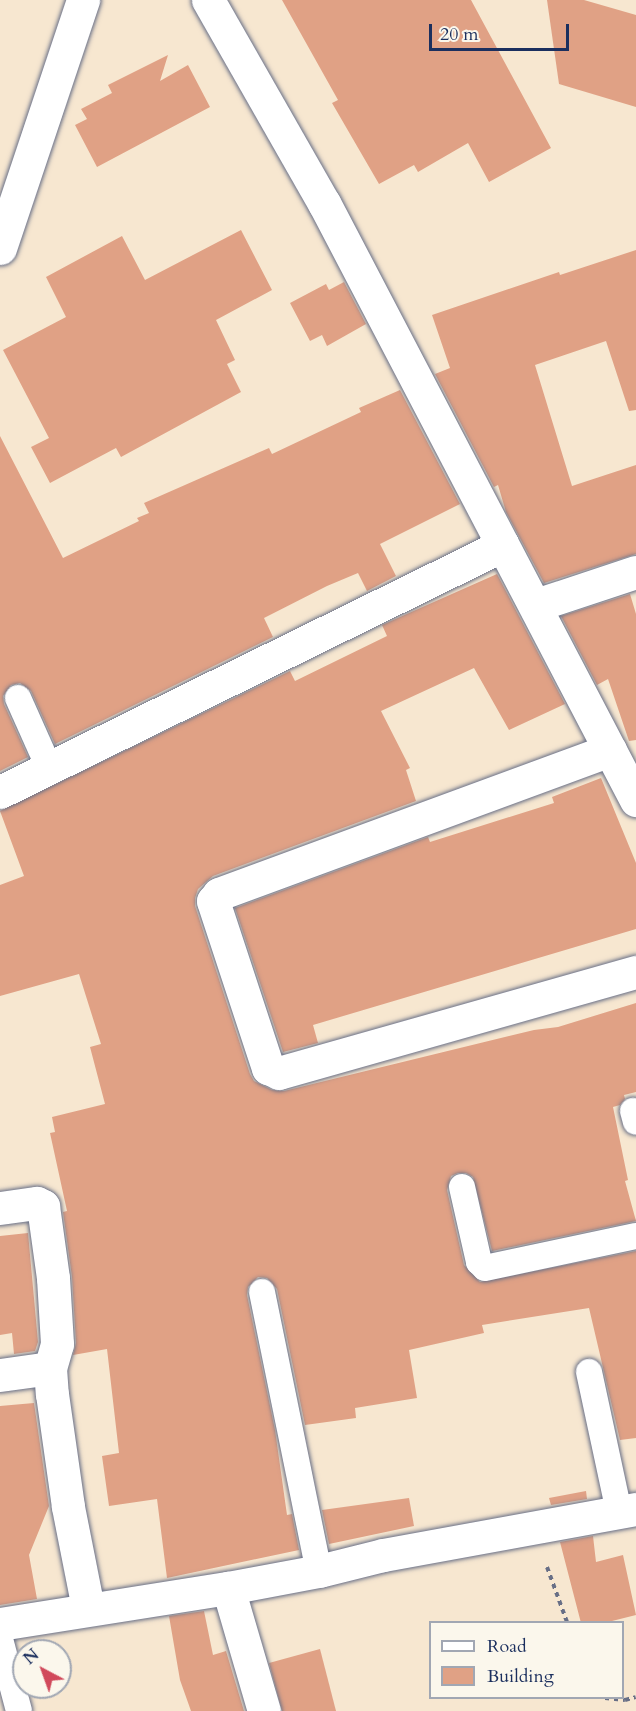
<!DOCTYPE html>
<style>
body{margin:0}
#map{position:relative;width:636px;height:1711px;overflow:hidden;background:#f7e7d0;font-family:Cardo,serif}
div>[style]{position:absolute}
.building>*{inset:0;background:#e0a185}
.path>*{height:4px;margin-top:-2px;transform-origin:0;background:repeating-linear-gradient(90deg,#686f86 0 4.5px,transparent 0 9px)}
.roads{filter:drop-shadow(0 0 2px #686f86) drop-shadow(0 0 2px #686f86)}
.lane>*{height:26px;margin:-13px;padding:0 13px;transform-origin:13px;border-radius:13px;background:#fff}
.street>*{height:33px;margin:-16.5px;padding:0 16.5px;transform-origin:16.5px;border-radius:16.5px;background:#fff}
span{translate:-50% -50%;white-space:nowrap;text-align:center;line-height:1.15;-webkit-text-stroke:4.5px #fbf7ec;paint-order:stroke}
.legend{position:absolute;left:429px;top:1621px;width:195px;height:78px;box-sizing:border-box;background:#fbf7ec;border:2px solid #a1a7b3;margin:0;padding:8px 10px;list-style:none;font-size:18px;color:#1b2f5e}
.legend li{display:flex;align-items:center;gap:12px;height:30px}
.legend b{width:30px;border:2px solid #a1a7b3}
.north{position:absolute;left:12px;top:1639px;width:60px;height:60px;box-sizing:border-box;background:#fbf7ec;border:2px solid #a1a7b3;border-radius:50%;rotate:319deg;font-size:16px;font-weight:700;line-height:24px;text-align:center;color:#1b2f5e}
.north::after{content:'';display:block;margin:auto;width:21px;height:27px;background:#d1495b;clip-path:polygon(50% 0,100% 100%,50% 72%,0 100%)}
.scale{position:absolute;left:429px;top:24px;width:140px;height:27px;box-sizing:border-box;border:3px solid #1b2f5e;border-top:0;padding-left:8px;font-size:18px;line-height:21px;white-space:nowrap;color:#1b2f5e;-webkit-text-stroke:4px #fbf7ec;paint-order:stroke}
</style>
<div id="map">
<div class="building">
<i style="clip-path:polygon(282px 0,471px 0,551px 148px,489px 182px,468px 143px,418px 172px,414px 165px,379px 184px,332px 103px,338px 100px)"></i>
<i style="clip-path:polygon(547px 0,584px 0,636px 15px,636px 107px,559px 84px)"></i>
<i style="clip-path:polygon(168px 55px,160px 81px,188px 65px,210px 107px,97px 167px,75px 125px,87px 119px,81px 109px,112px 93px,108px 85px)"></i>
<i style="clip-path:polygon(241px 230px,272px 290px,216px 320px,235px 360px,227px 364px,241px 392px,121px 457px,116px 448px,50px 483px,31px 447px,49px 438px,3px 350px,66px 317px,46px 277px,122px 236px,145px 280px)"></i>
<i style="clip-path:polygon(636px 250px,636px 410px,629px 411px,606px 341px,535px 365px,572px 486px,636px 465px,636px 554px,544px 583px,506px 512px,498px 485px,494px 487px,435px 374px,450px 368px,432px 315px,559px 272px,560px 275px)"></i>
<i style="clip-path:polygon(344px 282px,366px 324px,327px 346px,322px 335px,310px 341px,290px 303px,326px 284px,329px 290px)"></i>
<i style="clip-path:polygon(400px 390px,460px 504px,380px 544px,396px 576px,367px 591px,358px 573px,327px 586px,264px 618px,273px 637px,55px 744px,31px 691px,20px 683px,11px 685px,3px 696px,4px 704px,28px 757px,0 771px,0 436px,63px 558px,139px 521px,137px 518px,149px 513px,144px 503px,269px 448px,272px 454px,361px 412px,359px 408px)"></i>
<i style="clip-path:polygon(497px 574px,565px 704px,509px 730px,474px 668px,381px 711px,410px 768px,406px 770px,416px 801px,213px 876px,198px 889px,195px 898px,195px 906px,250px 1074px,254px 1081px,272px 1090px,284px 1091px,534px 1030px,558px 1027px,636px 1003px,636px 1092px,624px 1095px,625px 1099px,620px 1105px,613px 1107px,628px 1180px,625px 1181px,636px 1221px,492px 1251px,473px 1177px,466px 1173px,458px 1173px,451px 1176px,447px 1190px,464px 1265px,480px 1282px,636px 1251px,636px 1438px,620px 1440px,589px 1308px,482px 1325px,484px 1333px,409px 1350px,417px 1398px,355px 1408px,356px 1418px,305px 1425px,277px 1289px,267px 1278px,258px 1277px,248px 1287px,247px 1295px,275px 1430px,287px 1515px,292px 1514px,299px 1550px,167px 1578px,157px 1499px,109px 1506px,102px 1456px,119px 1453px,107px 1349px,73px 1355px,76px 1343px,72px 1277px,63px 1212px,67px 1211px,50px 1133px,55px 1132px,52px 1117px,105px 1104px,90px 1047px,101px 1044px,79px 974px,0 996px,0 885px,24px 876px,0 811px,290px 671px,295px 681px,387px 636px,382px 625px)"></i>
<i style="clip-path:polygon(630px 594px,636px 614px,636px 740px,629px 741px,608px 679px,597px 685px,561px 616px)"></i>
<i style="clip-path:polygon(601px 778px,636px 863px,636px 929px,313px 1025px,318px 1043px,283px 1052px,235px 908px,428px 837px,430px 842px,554px 803px,552px 797px)"></i>
<i style="clip-path:polygon(28px 1233px,38px 1342px,35px 1351px,14px 1354px,12px 1333px,0 1335px,0 1236px)"></i>
<i style="clip-path:polygon(34px 1403px,49px 1506px,29px 1555px,37px 1599px,0 1605px,0 1406px)"></i>
<i style="clip-path:polygon(586px 1491px,587px 1499px,551px 1505px,549px 1498px)"></i>
<i style="clip-path:polygon(409px 1498px,414px 1526px,329px 1544px,322px 1510px)"></i>
<i style="clip-path:polygon(593px 1536px,596px 1562px,623px 1555px,636px 1615px,604px 1623px,581px 1623px,560px 1542px)"></i>
<i style="clip-path:polygon(204px 1611px,213px 1655px,226px 1651px,244px 1711px,191px 1711px,180px 1680px,169px 1616px)"></i>
<i style="clip-path:polygon(320px 1649px,336px 1711px,282px 1711px,269px 1663px)"></i>
</div>
<div class="path">
<i style="left:547px;top:1567px;width:59px;rotate:70deg"></i>
<i style="left:605px;top:1698px;width:20px;rotate:6deg"></i>
<i style="left:625px;top:1700px;width:11px;rotate:-15deg"></i>
</div>
<div class="roads">
<div class="lane">
<i style="left:18px;top:698px;width:79px;rotate:66deg"></i>
<i style="left:633px;top:1111px;width:11px;rotate:75deg"></i>
<i style="left:462px;top:1187px;width:77px;rotate:77.2deg"></i>
<i style="left:479px;top:1262px;width:8px;rotate:45deg"></i>
<i style="left:485px;top:1268px;width:154px;rotate:-12deg"></i>
<i style="left:262px;top:1292px;width:285px;rotate:78.5deg"></i>
<i style="left:589px;top:1372px;width:143px;rotate:77.9deg"></i>
<i style="left:0;top:1639px;width:74px;rotate:75.2deg"></i>
</div>
<div class="street">
<i style="left:208px;top:0;width:234px;rotate:60.3deg"></i>
<i style="left:324px;top:203px;width:674px;rotate:62.41deg"></i>
<i style="left:0;top:248px;width:262px;rotate:-71.5deg"></i>
<i style="left:536px;top:605px;width:105px;rotate:-18.3deg"></i>
<i style="left:610px;top:750px;width:417px;rotate:159.8deg"></i>
<i style="left:219px;top:894px;width:9px;rotate:131deg"></i>
<i style="left:213px;top:901px;width:176px;rotate:71.8deg"></i>
<i style="left:268px;top:1068px;width:12px;rotate:24deg"></i>
<i style="left:279px;top:1073px;width:371px;rotate:-15.8deg"></i>
<i style="left:0;top:792px;width:560px;rotate:-26.15deg"></i>
<i style="left:0;top:1208px;width:37px;rotate:-8deg"></i>
<i style="left:37px;top:1203px;width:7px;rotate:27deg"></i>
<i style="left:43px;top:1206px;width:73px;rotate:82.1deg"></i>
<i style="left:53px;top:1278px;width:66px;rotate:86.5deg"></i>
<i style="left:57px;top:1344px;width:25px;rotate:106deg"></i>
<i style="left:50px;top:1368px;width:26px;rotate:86deg"></i>
<i style="left:52px;top:1394px;width:114px;rotate:81.9deg"></i>
<i style="left:68px;top:1507px;width:103px;rotate:78.8deg"></i>
<i style="left:0;top:1375px;width:50px;rotate:-8deg"></i>
<i style="left:228px;top:1588px;width:128px;rotate:73.7deg"></i>
<i style="left:0;top:1624px;width:231px;rotate:-9deg"></i>
<i style="left:228px;top:1588px;width:93px;rotate:-10.6deg"></i>
<i style="left:319px;top:1571px;width:66px;rotate:-14deg"></i>
<i style="left:383px;top:1555px;width:257px;rotate:-10.3deg"></i>
</div>
</div>
<ul class="legend">
<li><b style="height:8px;background:#fff"></b>Road</li>
<li><b style="height:16px;background:#e0a185"></b>Building</li>
</ul>
<div class="north">N</div>
<div class="scale">20 m</div>
</div>
